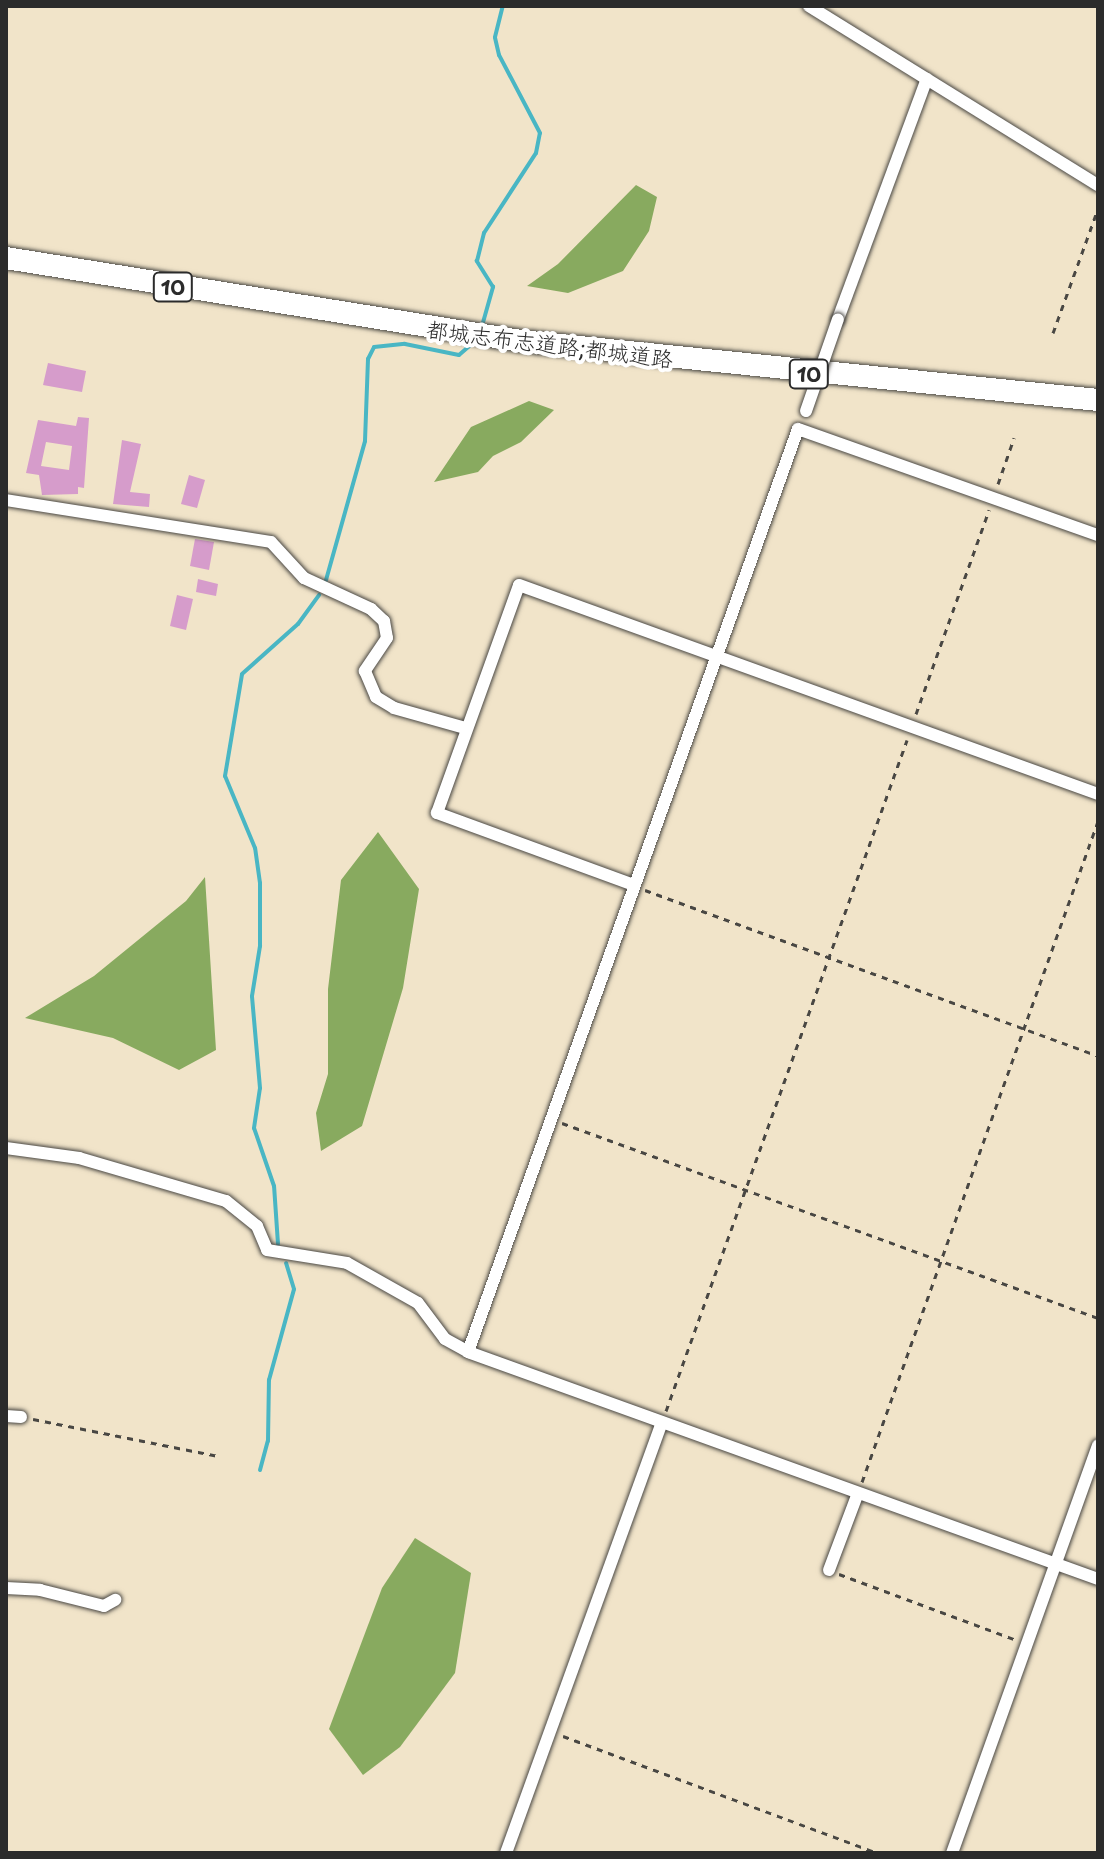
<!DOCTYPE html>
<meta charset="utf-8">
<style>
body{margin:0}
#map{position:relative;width:1104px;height:1859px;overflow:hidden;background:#f1e4c9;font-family:"Playpen Sans","Klee One",sans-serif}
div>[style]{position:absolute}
.forest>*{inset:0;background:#88aa5f}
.stream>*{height:4px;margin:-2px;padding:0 2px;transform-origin:2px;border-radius:2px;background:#49b6c4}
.building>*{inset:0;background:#d69ccb}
.path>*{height:3px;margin-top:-1.5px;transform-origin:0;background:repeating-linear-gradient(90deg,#494743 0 6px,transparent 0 12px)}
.roads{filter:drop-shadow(0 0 2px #494743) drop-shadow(0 0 2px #494743)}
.street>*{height:12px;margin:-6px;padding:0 6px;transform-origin:6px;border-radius:6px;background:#fff}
.highway>*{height:22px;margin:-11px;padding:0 11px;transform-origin:11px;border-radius:11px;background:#fff}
.bridges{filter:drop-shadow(0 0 2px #494743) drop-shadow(0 0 2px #494743)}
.street-bridge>*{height:12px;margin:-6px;padding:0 6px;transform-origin:6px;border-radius:6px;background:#fff}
span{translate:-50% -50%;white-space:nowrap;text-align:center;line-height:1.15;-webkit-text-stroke:8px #fff;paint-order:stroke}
.shield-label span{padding:2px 6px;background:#fff;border:2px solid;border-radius:6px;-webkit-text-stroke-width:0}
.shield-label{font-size:20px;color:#2b2b2b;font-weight:700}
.street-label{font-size:22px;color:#2b2b2b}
.frame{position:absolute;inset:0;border:8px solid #2b2b2b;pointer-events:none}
</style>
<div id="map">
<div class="forest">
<i style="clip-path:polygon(636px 185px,657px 197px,649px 231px,623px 271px,568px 293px,527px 286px,558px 264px)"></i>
<i style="clip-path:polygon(529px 401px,554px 410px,521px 442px,493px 456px,478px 472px,434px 482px,471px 427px)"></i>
<i style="clip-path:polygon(378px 832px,419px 889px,403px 988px,362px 1126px,321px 1151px,316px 1113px,328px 1074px,328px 989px,341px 880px)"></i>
<i style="clip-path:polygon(205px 877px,216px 1050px,179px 1070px,113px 1038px,25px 1018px,94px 976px,186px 901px)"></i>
<i style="clip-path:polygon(415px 1538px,471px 1573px,455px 1673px,400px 1747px,363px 1775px,329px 1729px,382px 1588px)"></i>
</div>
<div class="stream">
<i style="left:482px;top:326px;width:41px;rotate:-74.2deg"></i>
<i style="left:493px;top:287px;width:31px;rotate:-122deg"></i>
<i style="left:477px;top:261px;width:29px;rotate:-76deg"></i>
<i style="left:484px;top:233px;width:95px;rotate:-57deg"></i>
<i style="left:536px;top:153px;width:20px;rotate:-79deg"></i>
<i style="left:540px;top:133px;width:88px;rotate:-117.7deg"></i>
<i style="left:499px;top:55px;width:18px;rotate:-103deg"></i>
<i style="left:495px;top:37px;width:32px;rotate:-76deg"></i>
<i style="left:326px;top:580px;width:144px;rotate:-74.3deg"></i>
<i style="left:365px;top:441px;width:82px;rotate:-87.9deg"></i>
<i style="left:368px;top:359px;width:13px;rotate:-63deg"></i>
<i style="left:374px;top:347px;width:31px;rotate:-6deg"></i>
<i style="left:405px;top:344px;width:55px;rotate:11.5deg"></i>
<i style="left:459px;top:355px;width:21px;rotate:-41deg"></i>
<i style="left:278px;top:1244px;width:58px;rotate:-93.9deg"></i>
<i style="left:274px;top:1186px;width:61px;rotate:-109deg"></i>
<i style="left:254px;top:1128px;width:40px;rotate:-81.5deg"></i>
<i style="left:260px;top:1088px;width:92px;rotate:-95deg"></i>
<i style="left:252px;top:996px;width:51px;rotate:-80.9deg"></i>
<i style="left:260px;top:946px;width:63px;rotate:-90deg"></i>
<i style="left:260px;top:883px;width:35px;rotate:-98deg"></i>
<i style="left:255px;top:848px;width:78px;rotate:-112.6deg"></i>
<i style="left:225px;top:776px;width:103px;rotate:-80.5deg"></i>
<i style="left:242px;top:674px;width:75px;rotate:-41.8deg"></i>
<i style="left:298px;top:624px;width:36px;rotate:-54deg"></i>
<i style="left:260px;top:1470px;width:30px;rotate:-75deg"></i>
<i style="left:268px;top:1441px;width:61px;rotate:-89.1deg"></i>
<i style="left:269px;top:1380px;width:94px;rotate:-74.6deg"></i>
<i style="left:294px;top:1289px;width:27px;rotate:-107deg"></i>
</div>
<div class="building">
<i style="clip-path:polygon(48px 363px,86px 371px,82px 392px,43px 385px)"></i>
<i style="clip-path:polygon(evenodd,78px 417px,89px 418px,84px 488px,78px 487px,78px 494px,42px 495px,39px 475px,26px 473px,38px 420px,76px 426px,78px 417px,46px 442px,72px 446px,69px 470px,41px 466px,46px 442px)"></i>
<i style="clip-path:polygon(122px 440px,141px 444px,130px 492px,150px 494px,149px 507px,113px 504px)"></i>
<i style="clip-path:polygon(189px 475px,205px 480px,197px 508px,181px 504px)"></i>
<i style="clip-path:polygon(195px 539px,214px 542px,209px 570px,190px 566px)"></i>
<i style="clip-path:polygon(198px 579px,218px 584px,216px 596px,196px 592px)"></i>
<i style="clip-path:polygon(177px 595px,193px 599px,186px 630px,170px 626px)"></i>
</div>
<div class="path">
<i style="left:1053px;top:333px;width:132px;rotate:-70.1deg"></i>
<i style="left:998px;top:484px;width:49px;rotate:-70.8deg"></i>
<i style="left:916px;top:714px;width:217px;rotate:-70.3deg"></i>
<i style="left:645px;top:890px;width:482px;rotate:20.1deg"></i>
<i style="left:562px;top:1123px;width:570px;rotate:19.99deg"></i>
<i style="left:666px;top:1411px;width:713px;rotate:-70.24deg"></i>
<i style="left:33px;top:1419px;width:189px;rotate:11.3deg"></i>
<i style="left:862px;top:1482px;width:702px;rotate:-70.35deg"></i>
<i style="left:839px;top:1574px;width:189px;rotate:20.4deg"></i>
<i style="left:563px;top:1736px;width:336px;rotate:20.4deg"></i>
</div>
<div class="roads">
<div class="street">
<i style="left:809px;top:6px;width:340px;rotate:31.8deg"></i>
<i style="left:838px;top:319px;width:256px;rotate:-69.7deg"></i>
<i style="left:6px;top:500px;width:268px;rotate:9deg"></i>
<i style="left:271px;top:542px;width:49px;rotate:47.5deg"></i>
<i style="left:304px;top:578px;width:74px;rotate:24.8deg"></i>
<i style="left:371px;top:609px;width:18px;rotate:43deg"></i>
<i style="left:384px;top:621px;width:17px;rotate:80deg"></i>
<i style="left:387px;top:638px;width:40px;rotate:124deg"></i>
<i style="left:365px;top:671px;width:28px;rotate:67deg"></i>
<i style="left:376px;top:697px;width:21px;rotate:31deg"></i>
<i style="left:394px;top:708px;width:74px;rotate:15.7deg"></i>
<i style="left:634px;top:885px;width:210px;rotate:-159.9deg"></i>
<i style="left:437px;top:813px;width:242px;rotate:-70.2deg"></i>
<i style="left:519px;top:585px;width:616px;rotate:19.85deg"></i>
<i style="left:6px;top:1148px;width:74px;rotate:7.8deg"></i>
<i style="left:79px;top:1158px;width:153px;rotate:16.3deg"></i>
<i style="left:226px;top:1201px;width:40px;rotate:39deg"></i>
<i style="left:257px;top:1226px;width:26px;rotate:67deg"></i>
<i style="left:267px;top:1250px;width:81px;rotate:9.2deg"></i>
<i style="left:347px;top:1263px;width:81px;rotate:29.4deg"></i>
<i style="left:418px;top:1303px;width:45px;rotate:53.1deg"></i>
<i style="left:445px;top:1339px;width:26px;rotate:29deg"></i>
<i style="left:468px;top:1352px;width:670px;rotate:19.81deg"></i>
<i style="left:468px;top:1352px;width:980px;rotate:-70.33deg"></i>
<i style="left:798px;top:429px;width:318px;rotate:19.5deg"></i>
<i style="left:6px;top:1416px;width:15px;rotate:4deg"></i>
<i style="left:829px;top:1570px;width:82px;rotate:-69.4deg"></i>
<i style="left:6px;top:1588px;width:34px;rotate:3deg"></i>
<i style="left:40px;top:1590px;width:66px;rotate:14deg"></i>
<i style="left:104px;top:1606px;width:13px;rotate:-29deg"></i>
<i style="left:506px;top:1853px;width:458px;rotate:-70.1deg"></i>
<i style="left:952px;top:1853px;width:433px;rotate:-70.3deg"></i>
</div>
<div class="highway">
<i style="left:6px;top:258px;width:522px;rotate:9.16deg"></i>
<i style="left:521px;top:341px;width:580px;rotate:5.84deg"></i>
</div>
</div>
<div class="bridges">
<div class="street-bridge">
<i style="left:806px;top:411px;width:97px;rotate:-70.8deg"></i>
</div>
</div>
<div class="shield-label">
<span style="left:173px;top:287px">10</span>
<span style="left:809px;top:374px">10</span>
</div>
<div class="street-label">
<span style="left:550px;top:343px;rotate:7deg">都城志布志道路;都城道路</span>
</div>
<div class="frame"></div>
</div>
